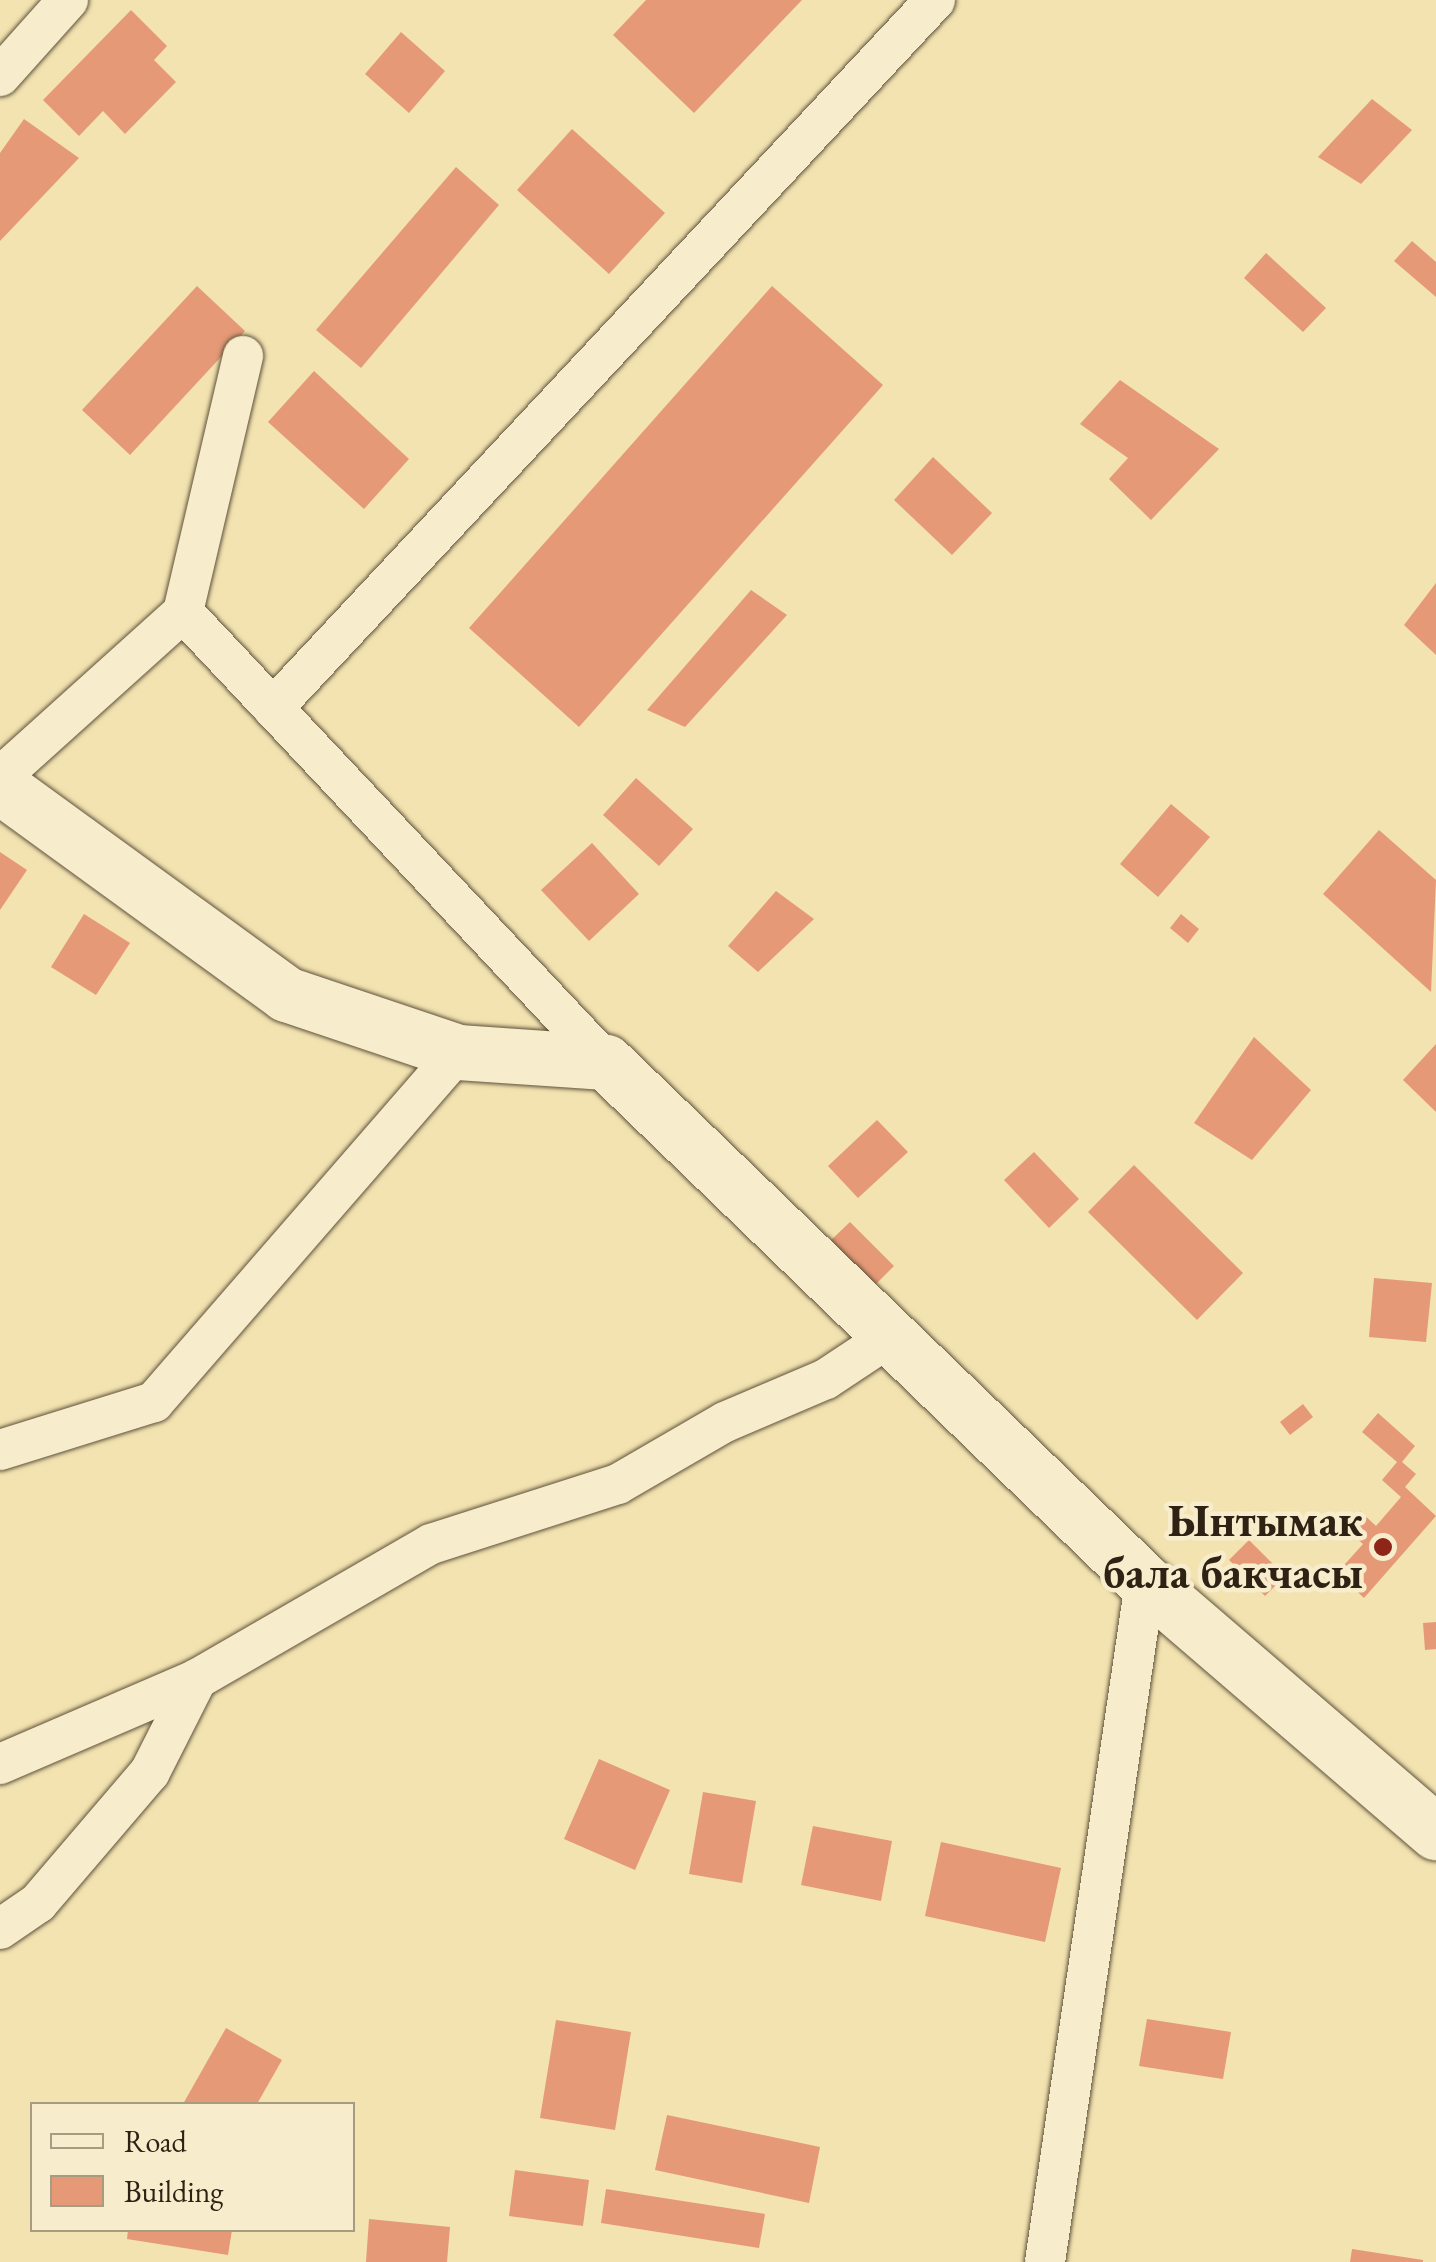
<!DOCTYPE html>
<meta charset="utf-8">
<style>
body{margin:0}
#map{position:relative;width:1436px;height:2262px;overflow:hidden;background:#f3e3b1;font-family:"EB Garamond",serif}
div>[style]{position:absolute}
.building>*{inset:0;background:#e59976}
.roads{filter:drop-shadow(0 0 2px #5f523b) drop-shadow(0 0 2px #5f523b)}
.street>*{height:40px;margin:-20px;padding:0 20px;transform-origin:20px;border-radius:20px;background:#f7edcc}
.secondary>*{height:55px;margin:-27.5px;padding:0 27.5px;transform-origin:27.5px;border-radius:27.5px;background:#f7edcc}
.dots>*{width:28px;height:28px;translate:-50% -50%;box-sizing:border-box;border:5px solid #f7edcc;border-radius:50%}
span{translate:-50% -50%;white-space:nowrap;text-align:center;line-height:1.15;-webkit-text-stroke:9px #f7edcc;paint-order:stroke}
.poi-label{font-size:45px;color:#2e2214;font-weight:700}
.right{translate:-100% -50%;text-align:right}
.legend{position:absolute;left:30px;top:2102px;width:325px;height:130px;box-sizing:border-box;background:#f7edcc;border:2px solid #a79c82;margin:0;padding:12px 18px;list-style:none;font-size:30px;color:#2e2214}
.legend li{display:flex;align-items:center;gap:20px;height:50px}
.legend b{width:50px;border:2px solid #a79c82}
</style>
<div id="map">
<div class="building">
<i style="clip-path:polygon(646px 0,802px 0,694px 113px,613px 35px)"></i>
<i style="clip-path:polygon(131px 10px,167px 46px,154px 60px,176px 82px,125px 134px,103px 111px,79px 136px,43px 100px)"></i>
<i style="clip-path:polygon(401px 32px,445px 71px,409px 113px,365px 74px)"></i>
<i style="clip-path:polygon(1372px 99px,1412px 130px,1361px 184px,1318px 157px)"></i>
<i style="clip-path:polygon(24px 119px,79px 158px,0 241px,0 153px)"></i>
<i style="clip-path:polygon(572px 129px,665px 213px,609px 274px,517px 190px)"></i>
<i style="clip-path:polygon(456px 167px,499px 205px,361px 368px,316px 330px)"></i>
<i style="clip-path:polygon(1412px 241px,1436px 262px,1436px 297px,1394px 261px)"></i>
<i style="clip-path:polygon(1266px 253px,1326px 308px,1303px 332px,1244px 278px)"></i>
<i style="clip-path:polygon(197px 286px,245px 331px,130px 455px,82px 410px)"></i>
<i style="clip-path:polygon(772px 286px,883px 385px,579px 727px,469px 628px)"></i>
<i style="clip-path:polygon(314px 371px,409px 459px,364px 509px,268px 422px)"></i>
<i style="clip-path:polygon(1120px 380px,1219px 449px,1151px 520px,1109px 479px,1128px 458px,1080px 424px)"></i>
<i style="clip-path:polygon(933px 457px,992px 513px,952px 555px,894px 500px)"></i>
<i style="clip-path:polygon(1436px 583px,1436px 655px,1404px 625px)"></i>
<i style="clip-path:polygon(751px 590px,787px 615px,685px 727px,647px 710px)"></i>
<i style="clip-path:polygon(636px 778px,693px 829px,659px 866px,603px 815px)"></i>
<i style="clip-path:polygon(1171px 804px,1210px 837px,1158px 897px,1120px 864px)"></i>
<i style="clip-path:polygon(1379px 830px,1436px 880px,1431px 992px,1323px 894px)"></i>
<i style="clip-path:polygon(592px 843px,639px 894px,589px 941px,541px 890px)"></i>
<i style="clip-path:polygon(0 852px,27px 870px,0 910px)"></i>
<i style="clip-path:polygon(776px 891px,814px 919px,758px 972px,728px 946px)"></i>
<i style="clip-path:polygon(84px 914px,130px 943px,96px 995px,51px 967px)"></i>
<i style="clip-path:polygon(1181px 914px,1199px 929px,1188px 943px,1170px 928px)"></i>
<i style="clip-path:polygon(1254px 1037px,1311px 1090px,1252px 1160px,1194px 1123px)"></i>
<i style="clip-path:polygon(1436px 1044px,1436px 1112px,1403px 1080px)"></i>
<i style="clip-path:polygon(877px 1120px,908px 1152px,858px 1198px,828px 1166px)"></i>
<i style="clip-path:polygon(1034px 1152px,1079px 1199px,1049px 1228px,1004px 1180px)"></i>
<i style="clip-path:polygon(1134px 1165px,1243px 1273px,1197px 1320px,1088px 1212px)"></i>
<i style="clip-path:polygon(850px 1222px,894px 1266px,872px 1288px,828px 1243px)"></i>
<i style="clip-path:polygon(1374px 1278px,1432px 1283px,1426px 1342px,1369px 1337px)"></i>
<i style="clip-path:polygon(1303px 1404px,1313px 1417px,1290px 1435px,1280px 1422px)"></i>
<i style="clip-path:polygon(1378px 1413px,1415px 1446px,1402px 1462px,1416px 1474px,1405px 1487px,1436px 1516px,1364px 1598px,1337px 1573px,1363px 1544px,1345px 1528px,1360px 1511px,1376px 1526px,1401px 1497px,1382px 1480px,1397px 1462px,1362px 1432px)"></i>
<i style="clip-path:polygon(1249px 1540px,1285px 1576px,1265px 1596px,1229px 1560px)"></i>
<i style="clip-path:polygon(1436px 1622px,1436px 1649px,1425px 1650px,1423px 1623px)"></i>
<i style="clip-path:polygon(599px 1759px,670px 1790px,635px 1870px,564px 1839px)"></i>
<i style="clip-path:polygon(703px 1792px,756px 1801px,742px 1883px,689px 1874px)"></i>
<i style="clip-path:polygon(813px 1826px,892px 1841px,881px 1901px,801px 1885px)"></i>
<i style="clip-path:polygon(941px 1842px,1061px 1868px,1045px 1942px,925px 1916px)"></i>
<i style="clip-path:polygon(1147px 2019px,1231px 2032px,1223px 2079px,1139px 2066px)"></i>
<i style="clip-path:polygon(556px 2020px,631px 2032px,615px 2130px,540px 2118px)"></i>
<i style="clip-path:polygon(226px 2028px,282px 2060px,257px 2104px,183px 2104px)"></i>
<i style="clip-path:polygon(667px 2115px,820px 2147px,809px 2203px,655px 2170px)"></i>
<i style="clip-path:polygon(515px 2170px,589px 2180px,583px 2226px,509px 2216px)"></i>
<i style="clip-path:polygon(606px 2189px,765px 2214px,759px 2248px,601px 2223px)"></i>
<i style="clip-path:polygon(369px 2219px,450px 2227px,447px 2262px,366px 2262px)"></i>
<i style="clip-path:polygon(128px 2230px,232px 2230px,228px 2255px,127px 2239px)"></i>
<i style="clip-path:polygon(1352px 2249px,1423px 2260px,1423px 2262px,1350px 2262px)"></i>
</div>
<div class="roads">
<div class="street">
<i style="left:0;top:76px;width:102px;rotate:-48.2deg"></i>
<i style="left:183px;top:612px;width:618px;rotate:46.77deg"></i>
<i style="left:273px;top:708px;width:969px;rotate:-46.92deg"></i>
<i style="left:0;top:777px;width:246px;rotate:-42deg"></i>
<i style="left:183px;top:612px;width:263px;rotate:-76.8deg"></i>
<i style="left:0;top:1450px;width:161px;rotate:-17.3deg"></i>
<i style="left:154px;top:1402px;width:464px;rotate:-49deg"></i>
<i style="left:0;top:1764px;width:215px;rotate:-23.3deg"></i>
<i style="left:0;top:1929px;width:46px;rotate:-34.4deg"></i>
<i style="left:38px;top:1903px;width:172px;rotate:-49.5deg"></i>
<i style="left:150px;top:1772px;width:104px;rotate:-63.2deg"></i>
<i style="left:197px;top:1679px;width:270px;rotate:-30deg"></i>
<i style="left:431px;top:1544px;width:196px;rotate:-17.8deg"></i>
<i style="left:618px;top:1484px;width:124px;rotate:-30.1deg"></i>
<i style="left:725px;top:1422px;width:110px;rotate:-23.1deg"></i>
<i style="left:826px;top:1379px;width:78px;rotate:-33.5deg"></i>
<i style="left:1045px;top:2262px;width:687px;rotate:-81.63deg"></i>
</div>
<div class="secondary">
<i style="left:0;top:786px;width:354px;rotate:36deg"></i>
<i style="left:286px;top:994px;width:182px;rotate:18.6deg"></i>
<i style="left:458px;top:1052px;width:148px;rotate:3.9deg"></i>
<i style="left:606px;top:1062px;width:749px;rotate:43.97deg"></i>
<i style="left:1145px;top:1582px;width:384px;rotate:40.7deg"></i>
</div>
</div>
<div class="dots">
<i style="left:1383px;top:1547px;background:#8f2418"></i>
</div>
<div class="poi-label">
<span class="right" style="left:1363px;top:1547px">Ынтымак<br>бала бакчасы</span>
</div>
<ul class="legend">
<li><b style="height:12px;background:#f7edcc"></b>Road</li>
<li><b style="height:28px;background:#e59976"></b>Building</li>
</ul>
</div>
